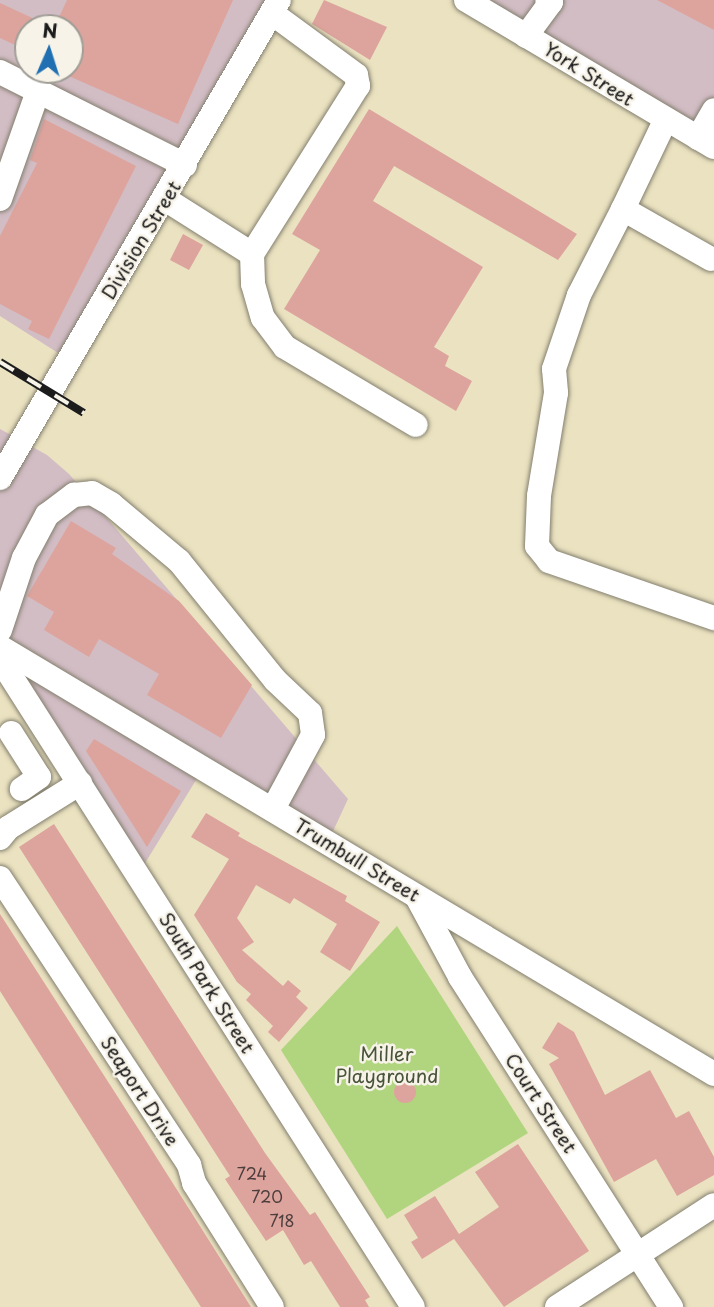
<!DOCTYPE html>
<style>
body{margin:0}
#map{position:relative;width:714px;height:1307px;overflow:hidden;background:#eae2c0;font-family:"Playpen Sans",sans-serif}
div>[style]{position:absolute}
.industrial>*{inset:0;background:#d2bdc5}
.green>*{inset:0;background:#b0d57e}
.building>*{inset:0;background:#dda49d}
.round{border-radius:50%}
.roads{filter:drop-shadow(0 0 2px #837f6e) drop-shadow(0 0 2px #837f6e)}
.minor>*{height:24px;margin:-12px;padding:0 12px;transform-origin:12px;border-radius:12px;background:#fff}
.rail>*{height:8px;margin-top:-4px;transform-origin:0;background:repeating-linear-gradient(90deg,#f7f3e8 0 16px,#1c1c1c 0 32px);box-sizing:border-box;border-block:2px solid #1c1c1c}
span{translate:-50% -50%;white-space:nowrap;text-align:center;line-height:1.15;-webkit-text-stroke:5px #f7f3e8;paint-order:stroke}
.number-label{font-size:16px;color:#4c3e3c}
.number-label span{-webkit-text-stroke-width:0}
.street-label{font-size:19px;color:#1c1c1c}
.park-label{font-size:19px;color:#485439}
.north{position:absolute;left:14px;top:14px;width:70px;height:70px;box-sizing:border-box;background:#f7f3e8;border:2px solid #9f9d96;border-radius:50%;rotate:3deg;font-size:19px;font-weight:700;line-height:28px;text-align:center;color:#1c1c1c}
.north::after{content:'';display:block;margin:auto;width:24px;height:32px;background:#1f6fb2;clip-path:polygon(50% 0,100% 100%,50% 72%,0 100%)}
</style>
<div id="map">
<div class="industrial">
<i style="clip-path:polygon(evenodd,0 0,290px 0,77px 365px,0 316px,0 0,28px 28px,70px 28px,70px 70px,28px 70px,28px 28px)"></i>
<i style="clip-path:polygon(473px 0,714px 0,714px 142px)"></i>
<i style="clip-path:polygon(0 429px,47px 455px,69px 474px,348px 799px,328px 842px,204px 767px,139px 873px,0 645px)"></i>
</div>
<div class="green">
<i style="clip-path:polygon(397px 926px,528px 1133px,387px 1219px,281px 1050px)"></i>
</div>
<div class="building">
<i style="clip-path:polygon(67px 0,233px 0,178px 124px,55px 70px,70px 70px,70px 28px,54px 28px)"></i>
<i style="clip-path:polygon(324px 0,387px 27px,370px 60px,312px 24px)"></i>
<i style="clip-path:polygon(657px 0,714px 0,714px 30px)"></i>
<i style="clip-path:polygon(0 3px,54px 28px,28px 28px,28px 51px,0 38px)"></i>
<i style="clip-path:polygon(369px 109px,577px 234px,558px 260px,394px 166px,373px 201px,483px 267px,434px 347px,449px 356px,445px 366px,472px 381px,456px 411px,284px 309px,320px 250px,292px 234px)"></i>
<i style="clip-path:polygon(44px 119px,136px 166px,49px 339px,28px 329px,32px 321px,0 304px,0 236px,37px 163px,30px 160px)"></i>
<i style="clip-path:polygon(183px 234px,203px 245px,189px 270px,170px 260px)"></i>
<i style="clip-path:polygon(71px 521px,116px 548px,112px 554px,179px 601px,252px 685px,221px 738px,147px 695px,159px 674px,99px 639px,89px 657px,44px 630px,54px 612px,27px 596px)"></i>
<i style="clip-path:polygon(94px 739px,181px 791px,147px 847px,86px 751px)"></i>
<i style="clip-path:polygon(206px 813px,240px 833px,238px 836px,347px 896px,345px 901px,380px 922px,350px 971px,320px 952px,337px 924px,294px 898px,290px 904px,256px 885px,237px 918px,254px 942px,242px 950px,283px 986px,288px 980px,301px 991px,296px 997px,308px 1008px,279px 1042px,268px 1032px,273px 1026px,246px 1000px,251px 994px,237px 982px,194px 915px,229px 859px,191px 837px)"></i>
<i style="clip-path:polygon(54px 824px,265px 1153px,310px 1215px,315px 1212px,370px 1297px,365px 1300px,369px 1307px,340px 1307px,311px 1261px,304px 1265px,283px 1230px,266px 1241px,225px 1179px,230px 1176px,19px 847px)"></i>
<i style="clip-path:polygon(0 914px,143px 1136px,251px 1307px,201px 1307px,154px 1234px,0 991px)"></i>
<i style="clip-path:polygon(558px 1022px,574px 1032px,605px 1095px,650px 1070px,676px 1118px,689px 1111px,714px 1157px,714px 1175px,677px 1196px,656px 1159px,614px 1182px,549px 1064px,559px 1058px,542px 1048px)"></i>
<i class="round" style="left:394px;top:1081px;width:22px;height:22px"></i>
<i style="clip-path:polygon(518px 1144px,589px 1251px,504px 1307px,454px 1239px,422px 1259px,411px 1242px,418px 1238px,404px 1215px,435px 1196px,459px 1234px,499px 1207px,475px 1172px)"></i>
</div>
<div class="roads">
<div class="minor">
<i style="left:466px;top:0;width:288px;rotate:30.7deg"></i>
<i style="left:526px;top:36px;width:42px;rotate:-53.7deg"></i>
<i style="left:551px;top:2px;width:4px;rotate:-153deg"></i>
<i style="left:0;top:72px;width:207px;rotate:26.7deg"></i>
<i style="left:665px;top:121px;width:98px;rotate:115.5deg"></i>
<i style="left:623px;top:209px;width:101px;rotate:29.6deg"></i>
<i style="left:698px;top:138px;width:32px;rotate:-60deg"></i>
<i style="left:0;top:199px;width:114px;rotate:-70.6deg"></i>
<i style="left:165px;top:199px;width:103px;rotate:32.3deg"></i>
<i style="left:252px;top:254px;width:199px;rotate:-57.8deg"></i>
<i style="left:358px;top:86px;width:11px;rotate:-100deg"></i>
<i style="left:356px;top:75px;width:104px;rotate:-143.6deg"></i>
<i style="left:623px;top:209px;width:97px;rotate:117.1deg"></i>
<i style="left:579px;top:295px;width:78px;rotate:108.7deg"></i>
<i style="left:554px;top:369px;width:24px;rotate:85deg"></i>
<i style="left:556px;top:393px;width:104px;rotate:99.4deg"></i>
<i style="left:539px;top:496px;width:50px;rotate:92.3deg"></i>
<i style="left:537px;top:546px;width:19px;rotate:51deg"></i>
<i style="left:549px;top:561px;width:175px;rotate:19.1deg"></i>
<i style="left:252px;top:254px;width:30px;rotate:88deg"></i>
<i style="left:253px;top:284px;width:35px;rotate:74deg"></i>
<i style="left:263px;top:318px;width:36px;rotate:53deg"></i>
<i style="left:285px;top:347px;width:152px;rotate:30.8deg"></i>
<i style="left:0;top:478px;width:553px;rotate:-59.73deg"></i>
<i style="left:0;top:630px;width:76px;rotate:-71.6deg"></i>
<i style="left:24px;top:558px;width:49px;rotate:-61.9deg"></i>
<i style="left:47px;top:515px;width:34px;rotate:-37deg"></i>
<i style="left:74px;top:495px;width:18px;rotate:-6deg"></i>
<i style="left:92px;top:493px;width:22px;rotate:30deg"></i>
<i style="left:111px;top:504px;width:89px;rotate:40deg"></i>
<i style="left:179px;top:561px;width:153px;rotate:51.1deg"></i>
<i style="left:275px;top:680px;width:48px;rotate:43.3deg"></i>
<i style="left:310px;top:713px;width:22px;rotate:82deg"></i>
<i style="left:313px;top:735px;width:84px;rotate:118.4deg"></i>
<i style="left:0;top:647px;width:832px;rotate:30.88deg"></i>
<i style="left:0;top:659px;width:768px;rotate:57.49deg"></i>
<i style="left:11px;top:733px;width:52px;rotate:57.5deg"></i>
<i style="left:39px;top:777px;width:21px;rotate:145deg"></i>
<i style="left:0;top:838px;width:13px;rotate:-51deg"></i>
<i style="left:8px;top:828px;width:85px;rotate:-32deg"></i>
<i style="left:0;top:878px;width:344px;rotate:56.6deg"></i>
<i style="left:189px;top:1165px;width:19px;rotate:74deg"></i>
<i style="left:194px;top:1183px;width:146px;rotate:57.8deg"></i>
<i style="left:417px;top:897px;width:91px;rotate:61.7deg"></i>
<i style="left:460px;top:977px;width:392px;rotate:57.4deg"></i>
<i style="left:557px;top:1307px;width:187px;rotate:-33deg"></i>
</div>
</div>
<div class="rail">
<i style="left:0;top:362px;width:98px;rotate:31.3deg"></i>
</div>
<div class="number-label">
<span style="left:252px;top:1173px">724</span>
<span style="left:267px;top:1196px">720</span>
<span style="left:282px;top:1220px">718</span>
</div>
<div class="street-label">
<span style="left:589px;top:74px;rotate:32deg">York Street</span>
<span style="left:141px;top:240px;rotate:-59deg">Division Street</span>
<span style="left:357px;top:860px;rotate:31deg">Trumbull Street</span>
<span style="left:207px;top:983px;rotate:58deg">South Park Street</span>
<span style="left:140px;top:1091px;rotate:57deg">Seaport Drive</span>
<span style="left:541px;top:1103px;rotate:57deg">Court Street</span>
</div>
<div class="park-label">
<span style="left:387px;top:1065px">Miller<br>Playground</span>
</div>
<div class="north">N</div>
</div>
